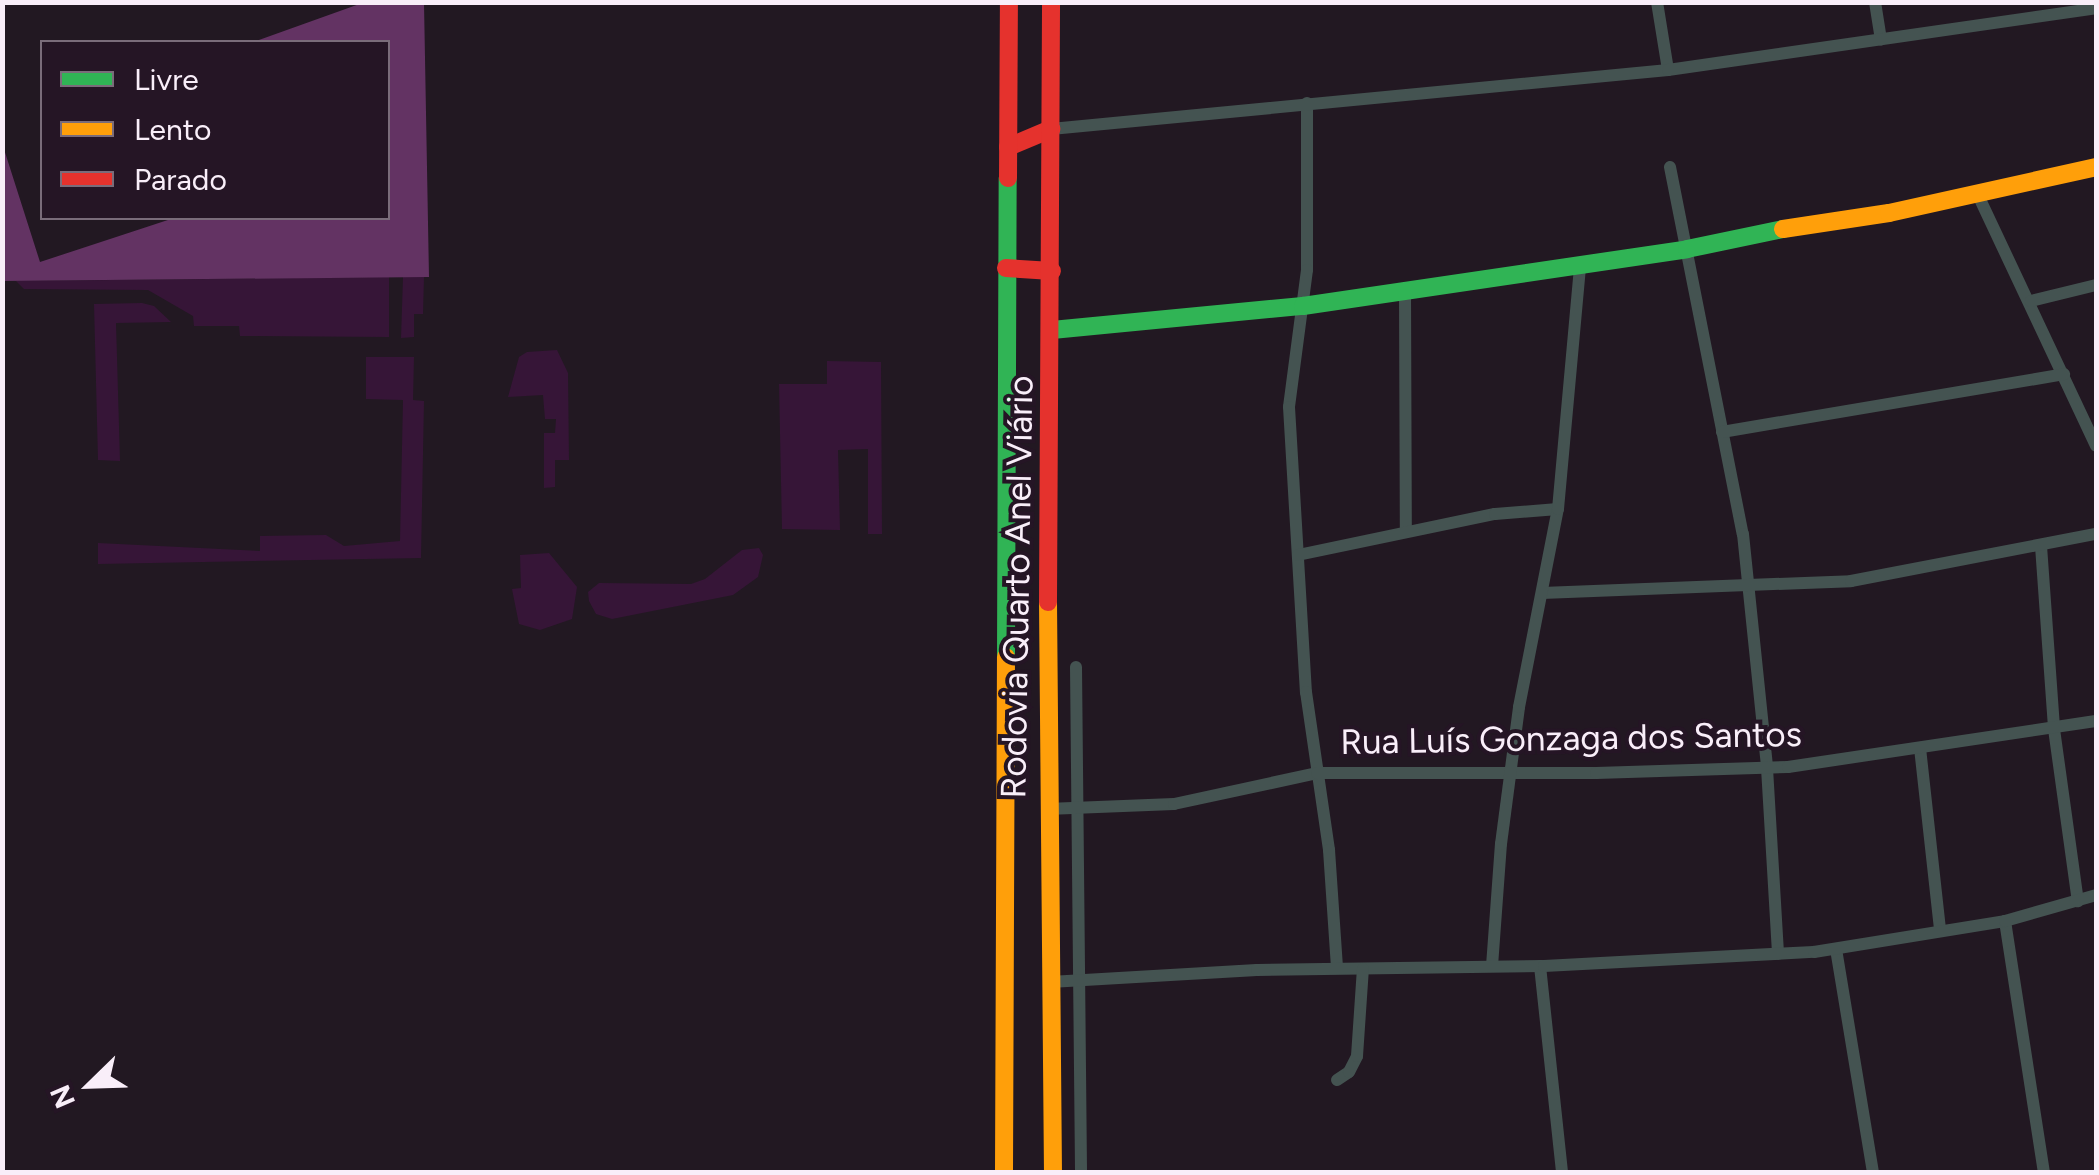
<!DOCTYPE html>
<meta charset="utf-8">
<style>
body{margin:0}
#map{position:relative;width:2099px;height:1175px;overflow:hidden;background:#221822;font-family:Figtree,sans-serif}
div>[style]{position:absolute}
.green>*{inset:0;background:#361537}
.forest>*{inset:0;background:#633363}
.street>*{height:12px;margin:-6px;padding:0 6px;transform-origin:6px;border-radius:6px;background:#445351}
.fast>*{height:18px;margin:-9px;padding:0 9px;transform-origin:9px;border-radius:9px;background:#30b455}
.slow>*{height:18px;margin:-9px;padding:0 9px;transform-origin:9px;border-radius:9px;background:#ff9f0a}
.jam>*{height:18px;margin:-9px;padding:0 9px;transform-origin:9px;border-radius:9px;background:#e5322d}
span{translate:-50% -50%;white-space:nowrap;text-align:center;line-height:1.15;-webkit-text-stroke:8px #251525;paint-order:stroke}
.street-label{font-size:35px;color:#f9eef9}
.frame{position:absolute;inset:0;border:5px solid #f9eef9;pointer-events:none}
.legend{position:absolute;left:40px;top:40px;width:350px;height:180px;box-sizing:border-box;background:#251525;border:2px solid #7a6c7a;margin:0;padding:12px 18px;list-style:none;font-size:30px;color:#f9eef9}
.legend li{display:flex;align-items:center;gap:20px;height:50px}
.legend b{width:50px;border:2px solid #7a6c7a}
.north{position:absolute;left:40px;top:1035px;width:100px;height:100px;-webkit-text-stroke:8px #251525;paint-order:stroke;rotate:247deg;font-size:28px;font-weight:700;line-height:40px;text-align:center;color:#f9eef9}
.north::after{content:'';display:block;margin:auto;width:35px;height:45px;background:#f9eef9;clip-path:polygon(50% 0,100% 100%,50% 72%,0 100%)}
</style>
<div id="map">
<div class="green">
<i style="clip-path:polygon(389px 277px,389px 337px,240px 336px,239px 326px,194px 326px,193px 316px,148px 290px,24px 289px,16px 281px)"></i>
<i style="clip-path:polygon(403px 277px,424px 277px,423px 314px,414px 314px,414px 337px,401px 338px)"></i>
<i style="clip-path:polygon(142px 303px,154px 306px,171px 322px,116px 323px,120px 461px,98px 460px,94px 304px)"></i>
<i style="clip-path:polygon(557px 350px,568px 373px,569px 460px,555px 460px,555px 487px,544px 488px,544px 433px,555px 433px,556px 419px,545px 419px,543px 395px,508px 397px,519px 357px,527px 352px)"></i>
<i style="clip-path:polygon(366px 357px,414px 357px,413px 400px,424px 401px,421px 558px,98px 564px,98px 543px,260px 551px,260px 536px,326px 535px,344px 546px,400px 541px,403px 400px,366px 399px)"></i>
<i style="clip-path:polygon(827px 361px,881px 362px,882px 534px,868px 534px,868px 449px,838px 450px,840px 530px,782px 529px,779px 384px,827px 384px)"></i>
<i style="clip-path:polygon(759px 548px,763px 555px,758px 577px,733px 595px,612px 619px,596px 614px,589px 601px,588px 592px,599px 583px,691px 584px,705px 579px,742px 550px)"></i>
<i style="clip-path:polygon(549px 553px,577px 587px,572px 619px,540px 630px,519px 624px,512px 589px,521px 588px,520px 555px)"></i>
</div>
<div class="forest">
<i style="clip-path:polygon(365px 2px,424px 3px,429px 277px,3px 281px,3px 146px,40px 262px,174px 218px,388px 218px,388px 42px,253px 42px)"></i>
</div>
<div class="street">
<i style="left:1657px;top:2px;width:69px;rotate:80.8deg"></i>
<i style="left:1875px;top:2px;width:38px;rotate:81deg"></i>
<i style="left:1307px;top:103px;width:167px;rotate:90deg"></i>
<i style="left:1307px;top:270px;width:138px;rotate:97.5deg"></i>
<i style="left:1289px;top:407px;width:286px;rotate:86.6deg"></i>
<i style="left:1306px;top:692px;width:160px;rotate:81.7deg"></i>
<i style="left:1329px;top:850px;width:118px;rotate:86.1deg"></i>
<i style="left:1051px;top:129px;width:620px;rotate:-5.46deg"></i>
<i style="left:1668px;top:70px;width:432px;rotate:-8.2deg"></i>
<i style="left:1670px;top:167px;width:374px;rotate:78.8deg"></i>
<i style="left:1743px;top:534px;width:235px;rotate:84.1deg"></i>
<i style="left:1767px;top:768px;width:186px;rotate:86.6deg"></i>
<i style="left:1978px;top:195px;width:277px;rotate:64.8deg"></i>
<i style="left:1405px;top:290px;width:242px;rotate:89.8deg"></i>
<i style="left:2031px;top:301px;width:67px;rotate:-13.8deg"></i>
<i style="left:1722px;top:432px;width:347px;rotate:-9.6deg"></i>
<i style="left:2041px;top:546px;width:183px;rotate:85.9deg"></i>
<i style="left:2054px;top:729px;width:174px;rotate:82.1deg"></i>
<i style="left:1298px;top:555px;width:201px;rotate:-11.8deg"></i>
<i style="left:1495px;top:514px;width:63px;rotate:-4.5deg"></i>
<i style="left:1542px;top:593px;width:309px;rotate:-2.2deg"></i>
<i style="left:1851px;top:581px;width:249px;rotate:-10.9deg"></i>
<i style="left:1076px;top:667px;width:505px;rotate:89.43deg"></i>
<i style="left:1920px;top:748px;width:183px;rotate:83.7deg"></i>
<i style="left:1047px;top:809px;width:127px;rotate:-2.3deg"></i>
<i style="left:1174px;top:804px;width:146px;rotate:-12.2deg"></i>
<i style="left:1317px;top:773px;width:279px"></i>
<i style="left:1596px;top:773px;width:192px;rotate:-1.8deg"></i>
<i style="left:1788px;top:767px;width:311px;rotate:-8.5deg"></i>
<i style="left:2005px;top:921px;width:254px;rotate:81.2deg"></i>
<i style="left:1836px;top:949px;width:226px;rotate:80.6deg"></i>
<i style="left:1492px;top:966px;width:122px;rotate:-85.8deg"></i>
<i style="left:1501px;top:844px;width:138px;rotate:-82.5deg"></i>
<i style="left:1519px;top:707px;width:202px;rotate:-78.9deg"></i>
<i style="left:1558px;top:509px;width:245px;rotate:-84.8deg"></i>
<i style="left:1540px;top:966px;width:207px;rotate:83.9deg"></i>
<i style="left:1050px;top:982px;width:207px;rotate:-3.3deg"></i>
<i style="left:1257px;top:970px;width:287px;rotate:-0.8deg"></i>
<i style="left:1544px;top:966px;width:270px;rotate:-3deg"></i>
<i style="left:1814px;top:952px;width:193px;rotate:-9.2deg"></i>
<i style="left:2005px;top:921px;width:95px;rotate:-15.9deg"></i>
<i style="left:1337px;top:1080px;width:14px;rotate:-34deg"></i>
<i style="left:1349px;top:1072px;width:18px;rotate:-63deg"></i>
<i style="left:1357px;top:1056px;width:87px;rotate:-86.1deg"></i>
</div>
<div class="fast">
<i style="left:1052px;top:330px;width:252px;rotate:-5.5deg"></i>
<i style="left:1303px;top:306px;width:388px;rotate:-8.4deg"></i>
<i style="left:1687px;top:249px;width:98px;rotate:-11.8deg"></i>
<i style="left:1006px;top:657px;width:479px;rotate:-89.8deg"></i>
</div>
<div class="slow">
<i style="left:1783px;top:229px;width:107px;rotate:-8.6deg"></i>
<i style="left:1889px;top:213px;width:212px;rotate:-12.5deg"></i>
<i style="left:1048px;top:602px;width:570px;rotate:89.5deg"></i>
<i style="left:1004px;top:1172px;width:515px;rotate:-89.78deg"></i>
</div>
<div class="jam">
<i style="left:1008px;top:147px;width:47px;rotate:-22.7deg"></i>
<i style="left:1008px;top:178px;width:176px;rotate:-89.7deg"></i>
<i style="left:1006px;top:268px;width:46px;rotate:3.7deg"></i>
<i style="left:1048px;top:602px;width:600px;rotate:-89.71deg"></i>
</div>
<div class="street-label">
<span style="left:1017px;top:587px;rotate:-89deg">Rodovia Quarto Anel Viário</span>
<span style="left:1571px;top:738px;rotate:-1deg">Rua Luís Gonzaga dos Santos</span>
</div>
<div class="frame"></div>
<ul class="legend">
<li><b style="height:12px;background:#30b455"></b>Livre</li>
<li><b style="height:12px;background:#ff9f0a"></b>Lento</li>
<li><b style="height:12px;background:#e5322d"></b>Parado</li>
</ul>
<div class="north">N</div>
</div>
